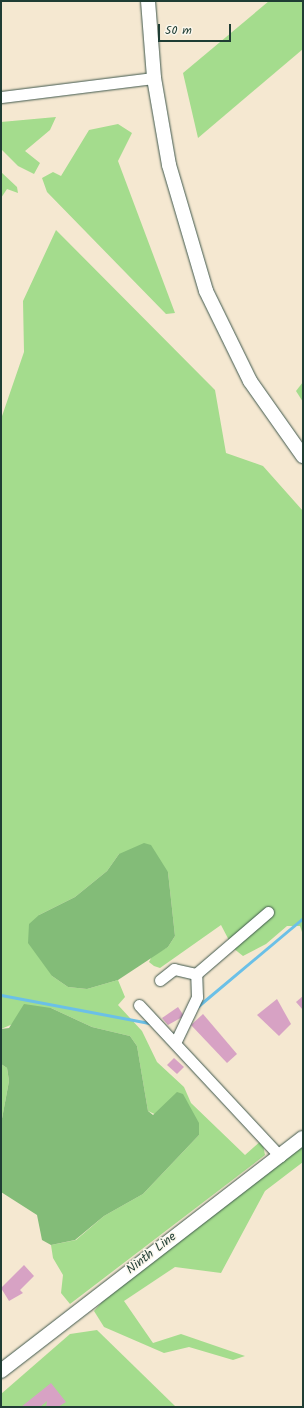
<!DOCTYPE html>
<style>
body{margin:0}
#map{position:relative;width:304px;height:1408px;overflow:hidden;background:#f5e8d1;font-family:Kalam,sans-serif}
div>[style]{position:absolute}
.green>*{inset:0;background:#a4dc8d}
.forest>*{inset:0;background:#83bc78}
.stream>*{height:3px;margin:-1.5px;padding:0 1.5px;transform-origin:1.5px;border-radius:1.5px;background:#6bc0e7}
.building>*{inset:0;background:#d7a2c4}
.roads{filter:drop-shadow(0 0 1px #3f574c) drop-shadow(0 0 1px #3f574c)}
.minor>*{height:11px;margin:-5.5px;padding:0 5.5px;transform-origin:5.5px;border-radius:5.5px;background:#fff}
.major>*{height:14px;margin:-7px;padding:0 7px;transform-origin:7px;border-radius:7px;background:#fff}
span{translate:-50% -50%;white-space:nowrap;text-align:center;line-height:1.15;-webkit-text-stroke:3px #fbf7ec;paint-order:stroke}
.street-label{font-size:13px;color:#1f3d34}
.frame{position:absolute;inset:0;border:2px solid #1f3d34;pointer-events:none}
.scale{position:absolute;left:158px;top:24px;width:73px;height:18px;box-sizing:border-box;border:2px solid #1f3d34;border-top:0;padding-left:5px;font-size:12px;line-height:14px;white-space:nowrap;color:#1f3d34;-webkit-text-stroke:3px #fbf7ec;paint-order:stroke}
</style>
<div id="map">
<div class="green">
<i style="clip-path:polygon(269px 1px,303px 1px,303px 49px,198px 138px,183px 73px)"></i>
<i style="clip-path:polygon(56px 117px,50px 130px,25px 151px,40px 163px,34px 174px,18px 166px,1px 149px,1px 122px)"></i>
<i style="clip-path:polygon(118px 124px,132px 133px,118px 161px,175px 313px,166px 314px,47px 192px,42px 178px,53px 172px,61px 176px,89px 130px)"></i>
<i style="clip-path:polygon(1px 172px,17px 187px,18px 193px,7px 189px,1px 198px)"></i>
<i style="clip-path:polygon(56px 230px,215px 390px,226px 453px,263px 466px,303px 511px,303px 935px,300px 926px,287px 926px,266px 944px,243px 956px,233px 948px,221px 925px,160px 968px,154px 966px,149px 962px,152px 956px,168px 947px,175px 936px,168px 872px,119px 854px,107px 871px,75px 897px,39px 915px,52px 976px,68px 987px,87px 989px,118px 980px,125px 997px,118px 1005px,142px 1031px,157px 1062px,184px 1087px,191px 1103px,245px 1155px,262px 1140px,265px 1155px,70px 1304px,61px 1293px,63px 1275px,53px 1258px,51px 1245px,76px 1240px,104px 1216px,143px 1194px,199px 1135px,148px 1111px,137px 1046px,130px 1036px,92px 1027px,51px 1008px,1px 1029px,1px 419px,24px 352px,23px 301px)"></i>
<i style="clip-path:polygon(303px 382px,303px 402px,296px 391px)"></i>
<i style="clip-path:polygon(1px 1064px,7px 1068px,9px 1081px,1px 1124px)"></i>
<i style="clip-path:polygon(303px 1146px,303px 1162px,265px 1191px,221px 1273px,175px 1267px,124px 1301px,153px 1343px,181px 1334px,245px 1356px,233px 1360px,189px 1347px,164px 1353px,104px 1327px,94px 1311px,103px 1301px)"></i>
<i style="clip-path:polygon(97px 1330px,176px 1407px,1px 1407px,1px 1394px,70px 1334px)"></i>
</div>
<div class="forest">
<i style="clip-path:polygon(144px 843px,151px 845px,168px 872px,175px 936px,168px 947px,118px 980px,87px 989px,68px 987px,52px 976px,28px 943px,29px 924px,39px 915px,75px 897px,107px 871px,119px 854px)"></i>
<i style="clip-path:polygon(24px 1004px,51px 1008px,92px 1027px,130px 1036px,137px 1046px,148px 1111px,153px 1115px,177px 1092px,183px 1094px,199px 1123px,199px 1135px,143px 1194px,104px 1216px,75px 1240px,51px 1245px,42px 1240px,37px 1215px,1px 1192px,1px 1124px,9px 1081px,7px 1068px,1px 1064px,1px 1029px,9px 1028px)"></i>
</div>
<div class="stream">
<i style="left:1px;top:995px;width:156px;rotate:10.7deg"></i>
<i style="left:197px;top:1007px;width:138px;rotate:-40deg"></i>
</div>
<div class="building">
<i style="clip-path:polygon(303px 996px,303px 1010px,296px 1002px)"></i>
<i style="clip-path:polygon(277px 999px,291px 1024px,279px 1036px,257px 1015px)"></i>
<i style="clip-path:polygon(178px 1007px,184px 1016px,168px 1025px,162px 1018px)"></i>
<i style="clip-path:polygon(203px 1014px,237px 1054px,227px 1063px,191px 1025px)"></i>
<i style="clip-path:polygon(174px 1058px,184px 1067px,177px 1074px,167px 1065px)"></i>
<i style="clip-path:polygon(24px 1265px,34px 1276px,20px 1290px,23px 1293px,9px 1301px,1px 1288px)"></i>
<i style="clip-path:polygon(51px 1383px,66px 1402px,58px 1407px,46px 1407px,47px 1401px,40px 1407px,21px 1407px)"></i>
</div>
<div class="roads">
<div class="minor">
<i style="left:1px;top:97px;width:154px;rotate:-7.1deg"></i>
<i style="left:160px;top:980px;width:18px;rotate:-38deg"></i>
<i style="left:174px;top:969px;width:23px;rotate:13deg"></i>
<i style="left:139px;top:1005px;width:207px;rotate:47deg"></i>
<i style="left:176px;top:1041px;width:49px;rotate:-64.5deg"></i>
<i style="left:197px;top:997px;width:23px;rotate:-92deg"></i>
<i style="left:196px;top:974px;width:95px;rotate:-40.7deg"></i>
</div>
<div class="major">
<i style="left:148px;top:1px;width:77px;rotate:85.5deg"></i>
<i style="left:154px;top:78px;width:88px;rotate:80.2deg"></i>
<i style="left:169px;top:165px;width:131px;rotate:73.6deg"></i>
<i style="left:206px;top:291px;width:100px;rotate:63.9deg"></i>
<i style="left:250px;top:381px;width:92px;rotate:54.8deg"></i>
<i style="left:1px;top:1371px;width:381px;rotate:-37.7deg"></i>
</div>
</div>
<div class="street-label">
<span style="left:152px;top:1254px;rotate:-38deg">Ninth Line</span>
</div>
<div class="frame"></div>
<div class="scale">50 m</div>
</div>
